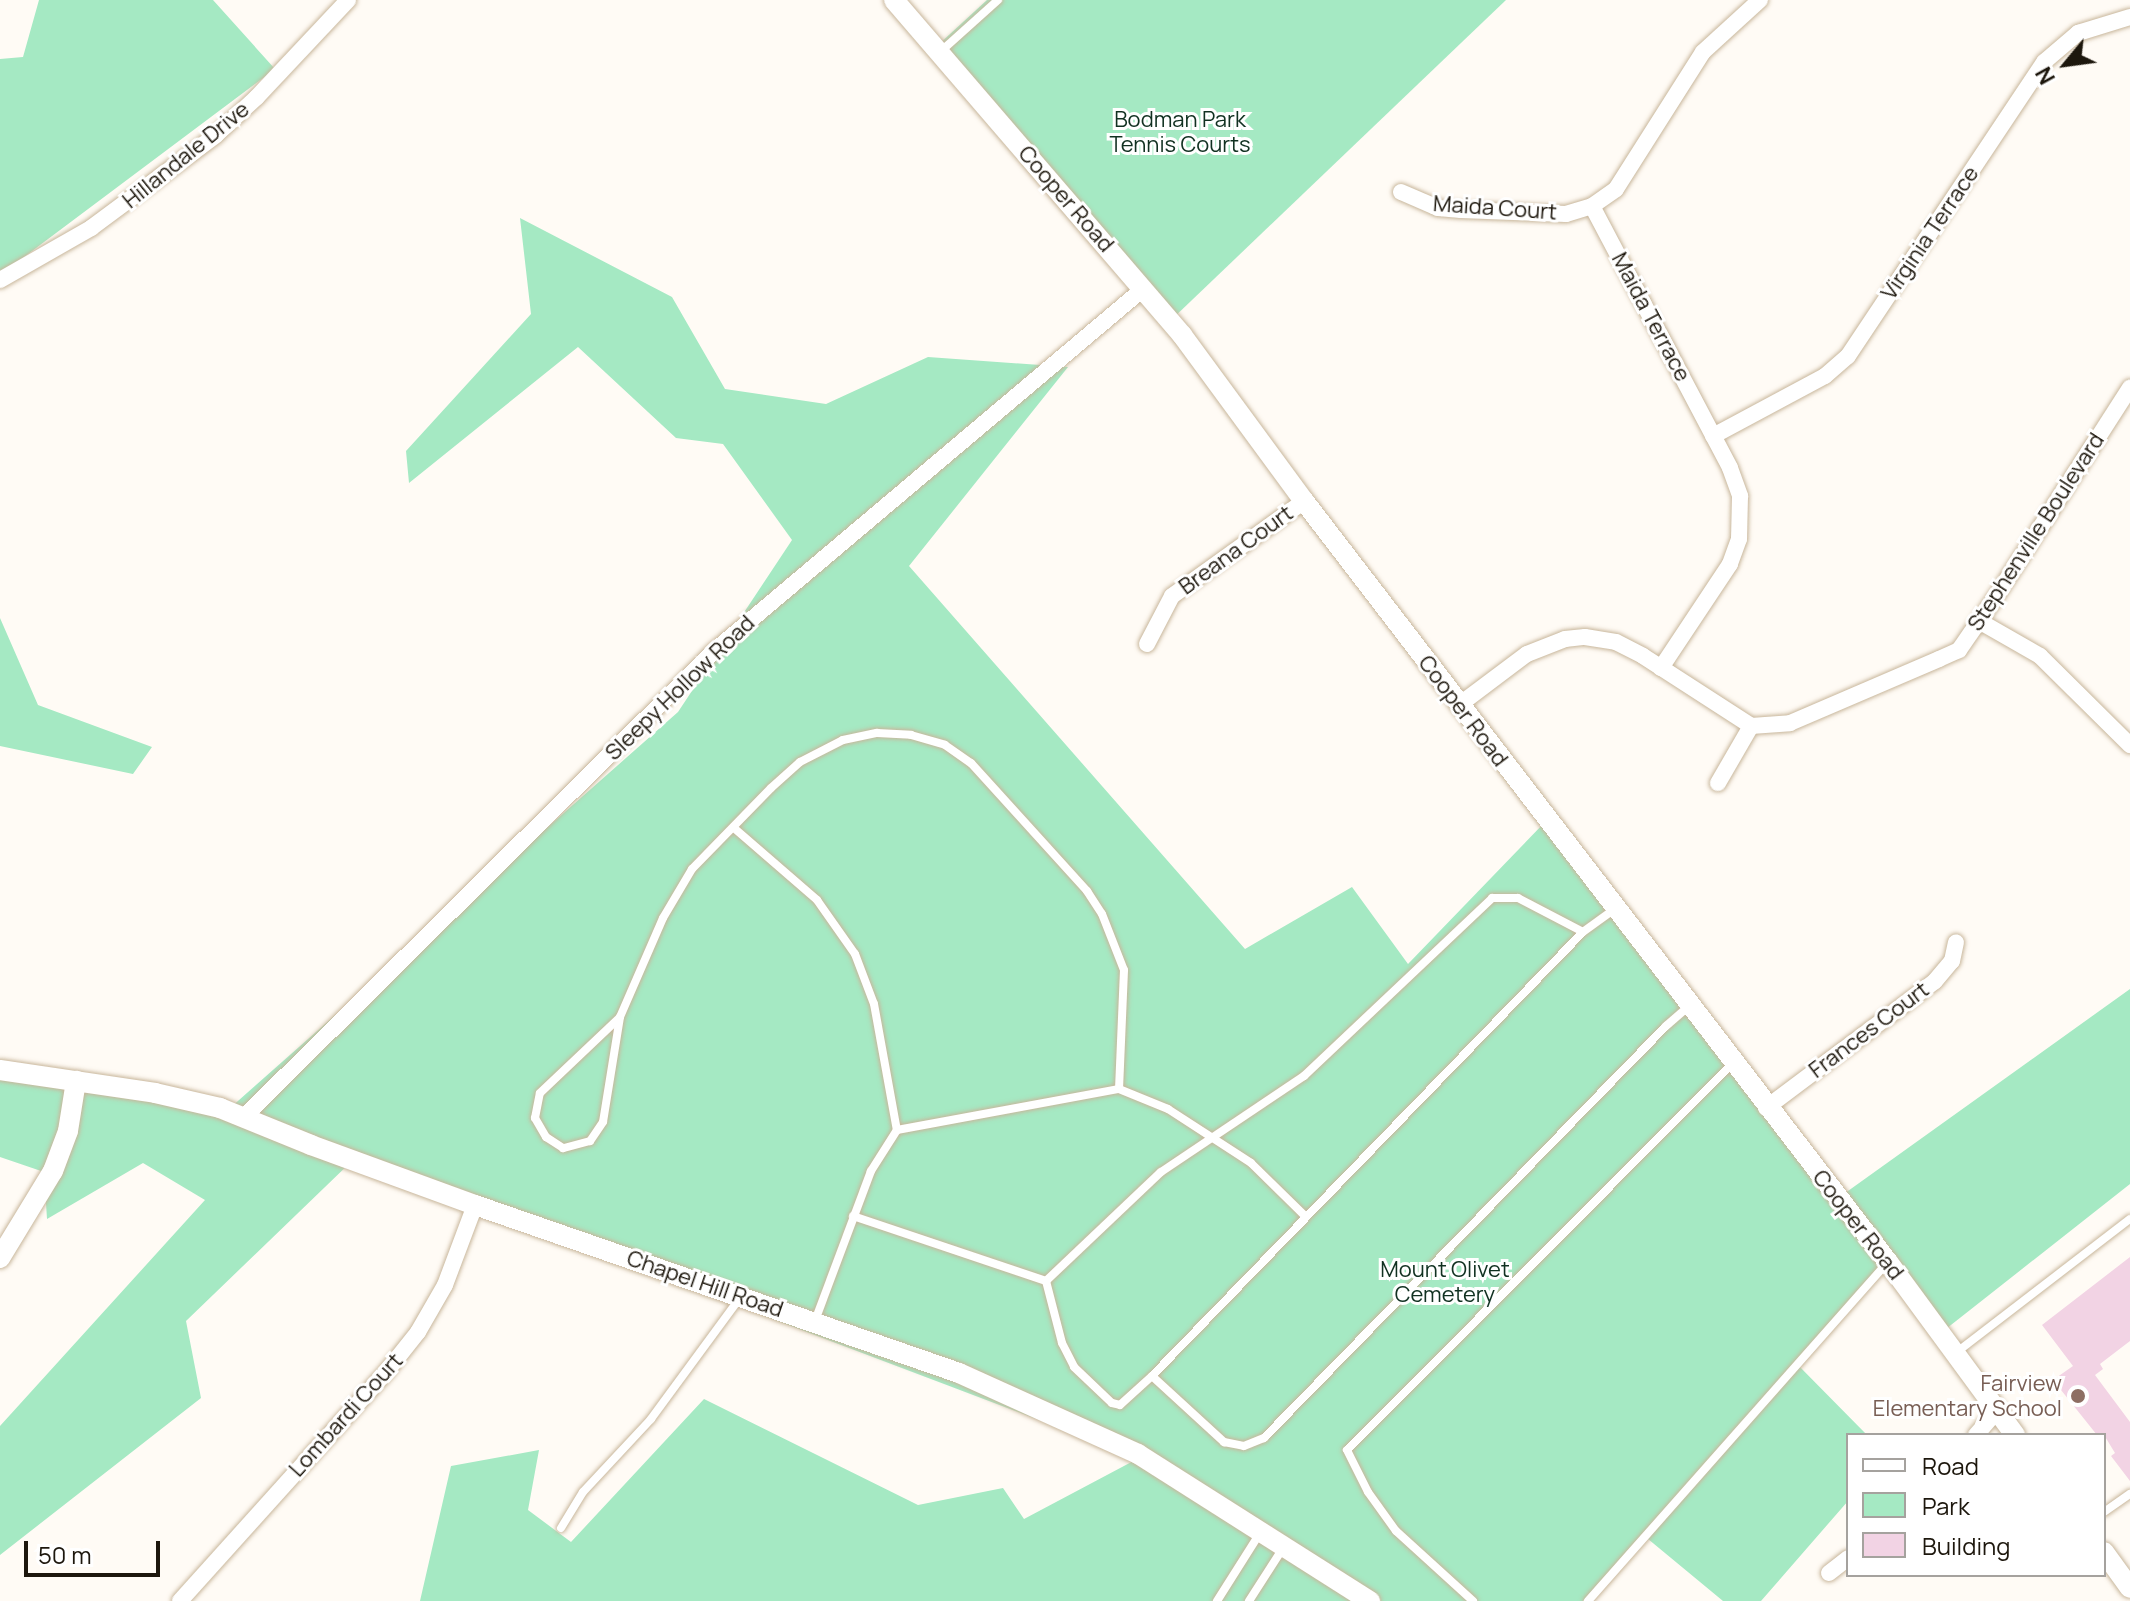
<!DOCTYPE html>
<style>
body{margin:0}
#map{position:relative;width:2130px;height:1601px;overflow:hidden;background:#fffbf5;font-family:Manrope,sans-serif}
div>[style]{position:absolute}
.green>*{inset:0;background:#a5e9c3}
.building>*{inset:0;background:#f2d3e4}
.roads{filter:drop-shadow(0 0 2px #c8b69b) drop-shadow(0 0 2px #c8b69b)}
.service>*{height:8px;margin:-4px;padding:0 4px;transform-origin:4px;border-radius:4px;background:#fff}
.minor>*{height:16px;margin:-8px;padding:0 8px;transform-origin:8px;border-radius:8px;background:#fff}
.tertiary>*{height:20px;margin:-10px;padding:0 10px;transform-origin:10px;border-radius:10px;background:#fff}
.dots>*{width:22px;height:22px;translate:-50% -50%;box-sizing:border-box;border:4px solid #fff;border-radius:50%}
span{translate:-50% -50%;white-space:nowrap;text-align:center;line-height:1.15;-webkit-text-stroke:6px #fff;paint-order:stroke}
.park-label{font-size:22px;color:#113121}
.street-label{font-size:22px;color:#1d170d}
.education-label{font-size:22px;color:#785e54}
.right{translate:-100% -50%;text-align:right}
.legend{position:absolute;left:1846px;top:1433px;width:260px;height:144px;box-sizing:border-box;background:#fff;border:2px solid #a5a29e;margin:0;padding:10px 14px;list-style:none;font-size:24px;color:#1d170d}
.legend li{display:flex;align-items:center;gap:16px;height:40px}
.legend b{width:40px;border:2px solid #a5a29e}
.north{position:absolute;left:2026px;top:24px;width:80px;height:80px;-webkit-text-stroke:6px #fff;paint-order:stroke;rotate:241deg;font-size:22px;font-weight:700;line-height:32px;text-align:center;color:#1d170d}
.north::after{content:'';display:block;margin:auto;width:28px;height:36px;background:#1d170d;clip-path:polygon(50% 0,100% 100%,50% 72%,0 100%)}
.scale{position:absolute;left:24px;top:1541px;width:136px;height:36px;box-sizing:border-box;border:4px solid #1d170d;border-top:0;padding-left:10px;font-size:24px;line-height:28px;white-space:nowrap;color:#1d170d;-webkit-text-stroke:6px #fff;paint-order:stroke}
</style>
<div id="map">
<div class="green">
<i style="clip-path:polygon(39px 0,213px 0,275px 69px,0 275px,0 59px,23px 57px)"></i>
<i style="clip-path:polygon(987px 0,1506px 0,1169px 322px,937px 46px)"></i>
<i style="clip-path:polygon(520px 218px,672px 297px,725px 389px,826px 404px,928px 357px,1068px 367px,909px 566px,1245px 949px,1352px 887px,1408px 964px,1545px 822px,1834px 1201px,2130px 989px,2130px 1184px,1937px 1336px,1883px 1264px,1795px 1362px,1867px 1435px,1848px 1435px,1848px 1501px,1761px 1601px,1723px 1601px,1642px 1534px,1583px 1601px,420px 1601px,451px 1466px,539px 1450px,528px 1510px,571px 1542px,704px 1399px,918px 1505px,1003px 1488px,1024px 1519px,1139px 1458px,353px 1160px,186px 1321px,201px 1398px,0 1555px,0 1426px,205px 1200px,143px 1163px,47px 1219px,44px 1172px,0 1157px,0 1070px,221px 1116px,678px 712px,792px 540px,723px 444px,676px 438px,578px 347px,409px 483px,406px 451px,531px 314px)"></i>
<i style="clip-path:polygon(0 618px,38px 705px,152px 747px,133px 774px,0 746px)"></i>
</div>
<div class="building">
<i style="clip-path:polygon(2130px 1257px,2130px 1341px,2100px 1364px,2103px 1369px,2095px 1375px,2130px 1422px,2130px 1481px,2111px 1456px,2115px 1453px,2104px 1435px,2097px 1435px,2053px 1380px,2073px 1366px,2042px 1325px)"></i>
</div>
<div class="roads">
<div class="service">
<i style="left:940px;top:52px;width:78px;rotate:-41.9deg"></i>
<i style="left:734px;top:828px;width:110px;rotate:40.9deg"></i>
<i style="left:817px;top:900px;width:66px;rotate:54.9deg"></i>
<i style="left:855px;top:954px;width:53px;rotate:69.2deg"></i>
<i style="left:874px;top:1004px;width:128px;rotate:79.7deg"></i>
<i style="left:897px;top:1130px;width:49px;rotate:122.4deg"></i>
<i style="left:871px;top:1171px;width:160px;rotate:110.5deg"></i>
<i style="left:620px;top:1017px;width:108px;rotate:-66.5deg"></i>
<i style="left:663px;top:918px;width:57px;rotate:-59.4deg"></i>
<i style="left:692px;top:869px;width:113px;rotate:-45.7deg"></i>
<i style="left:771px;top:788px;width:39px;rotate:-42deg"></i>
<i style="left:800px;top:762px;width:48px;rotate:-27.1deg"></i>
<i style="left:843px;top:740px;width:35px;rotate:-12deg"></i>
<i style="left:877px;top:733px;width:34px;rotate:3deg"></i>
<i style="left:911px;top:735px;width:35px;rotate:16deg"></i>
<i style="left:945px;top:745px;width:32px;rotate:35deg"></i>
<i style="left:971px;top:763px;width:173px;rotate:47.8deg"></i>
<i style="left:1087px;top:891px;width:27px;rotate:57deg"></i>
<i style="left:1102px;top:914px;width:60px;rotate:68.6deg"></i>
<i style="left:1124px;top:970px;width:119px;rotate:92.4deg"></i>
<i style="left:620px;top:1017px;width:106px;rotate:99.2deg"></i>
<i style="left:603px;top:1122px;width:23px;rotate:124deg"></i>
<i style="left:590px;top:1141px;width:28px;rotate:165deg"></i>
<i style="left:563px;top:1148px;width:20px;rotate:-147deg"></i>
<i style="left:546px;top:1137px;width:22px;rotate:-120deg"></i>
<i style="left:535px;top:1118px;width:25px;rotate:-79deg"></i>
<i style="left:540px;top:1093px;width:110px;rotate:-43.5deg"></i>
<i style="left:897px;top:1130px;width:226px;rotate:-10.5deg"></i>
<i style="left:1119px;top:1089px;width:53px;rotate:22.2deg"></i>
<i style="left:1168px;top:1109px;width:99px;rotate:33deg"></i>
<i style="left:1251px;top:1163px;width:77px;rotate:44.5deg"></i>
<i style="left:853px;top:1216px;width:204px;rotate:18.6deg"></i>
<i style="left:1046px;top:1281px;width:64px;rotate:75.5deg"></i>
<i style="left:1062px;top:1343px;width:27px;rotate:63deg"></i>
<i style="left:1074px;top:1367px;width:52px;rotate:43.5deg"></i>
<i style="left:1112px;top:1403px;width:8px;rotate:14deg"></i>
<i style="left:1120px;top:1405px;width:43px;rotate:-42.2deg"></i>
<i style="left:1152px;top:1376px;width:619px;rotate:-45.85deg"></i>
<i style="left:1583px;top:932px;width:39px;rotate:-36deg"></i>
<i style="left:1046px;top:1281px;width:158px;rotate:-43.5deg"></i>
<i style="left:1161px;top:1172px;width:172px;rotate:-33.9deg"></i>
<i style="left:1304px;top:1076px;width:259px;rotate:-43.4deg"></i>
<i style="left:1492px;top:898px;width:26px"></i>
<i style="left:1518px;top:898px;width:73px;rotate:27.6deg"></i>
<i style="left:1957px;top:1352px;width:218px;rotate:-37.6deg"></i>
<i style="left:1152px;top:1376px;width:98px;rotate:42.5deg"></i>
<i style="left:1224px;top:1442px;width:20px;rotate:11deg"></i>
<i style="left:1244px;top:1446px;width:22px;rotate:-22deg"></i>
<i style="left:1264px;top:1438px;width:576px;rotate:-45.7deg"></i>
<i style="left:1666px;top:1026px;width:30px;rotate:-41deg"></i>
<i style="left:2104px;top:1512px;width:32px;rotate:-35deg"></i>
<i style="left:561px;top:1528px;width:42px;rotate:-58.6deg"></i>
<i style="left:583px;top:1492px;width:100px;rotate:-47deg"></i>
<i style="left:651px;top:1419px;width:149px;rotate:-53.7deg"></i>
<i style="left:1217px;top:1601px;width:80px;rotate:-57.7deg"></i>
<i style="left:1249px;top:1601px;width:63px;rotate:-57.3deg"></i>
<i style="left:1473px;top:1601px;width:104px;rotate:-137.7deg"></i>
<i style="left:1396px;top:1531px;width:48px;rotate:-125.7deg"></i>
<i style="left:1368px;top:1492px;width:47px;rotate:-116.6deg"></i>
<i style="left:1347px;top:1450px;width:545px;rotate:-45.07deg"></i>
<i style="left:1588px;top:1601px;width:451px;rotate:-48.5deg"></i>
</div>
<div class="minor">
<i style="left:1401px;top:192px;width:40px;rotate:23.4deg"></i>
<i style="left:1438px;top:208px;width:23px;rotate:5deg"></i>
<i style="left:1461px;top:210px;width:105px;rotate:2.2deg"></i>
<i style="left:1566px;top:214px;width:27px;rotate:-17deg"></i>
<i style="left:1592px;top:206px;width:29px;rotate:-35deg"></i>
<i style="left:1616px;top:189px;width:162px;rotate:-57.6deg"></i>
<i style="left:1703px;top:52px;width:77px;rotate:-42.4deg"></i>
<i style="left:1592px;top:206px;width:296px;rotate:62.2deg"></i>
<i style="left:1730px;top:468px;width:30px;rotate:70deg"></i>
<i style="left:1740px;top:496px;width:43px;rotate:91.3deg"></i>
<i style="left:1739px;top:539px;width:27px;rotate:110deg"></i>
<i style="left:1730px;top:564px;width:125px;rotate:123.6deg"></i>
<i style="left:0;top:280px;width:105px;rotate:-29.7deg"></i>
<i style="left:91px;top:228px;width:156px;rotate:-36.6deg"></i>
<i style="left:216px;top:135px;width:56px;rotate:-42.8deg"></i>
<i style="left:257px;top:97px;width:133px;rotate:-46.8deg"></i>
<i style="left:1713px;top:436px;width:127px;rotate:-28.2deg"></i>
<i style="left:1825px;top:376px;width:30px;rotate:-41deg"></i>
<i style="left:1848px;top:356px;width:353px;rotate:-56.3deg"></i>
<i style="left:2044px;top:62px;width:45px;rotate:-40.5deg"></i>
<i style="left:2078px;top:33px;width:54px;rotate:-17.1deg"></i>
<i style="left:1979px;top:621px;width:70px;rotate:29.8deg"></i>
<i style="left:2040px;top:656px;width:127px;rotate:44.7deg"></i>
<i style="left:1147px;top:644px;width:54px;rotate:-62.5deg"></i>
<i style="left:1172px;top:596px;width:163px;rotate:-35.7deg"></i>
<i style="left:1459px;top:705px;width:85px;rotate:-36.9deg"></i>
<i style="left:1527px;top:654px;width:41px;rotate:-21.5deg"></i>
<i style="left:1565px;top:639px;width:20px;rotate:-6deg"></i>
<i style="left:1585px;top:637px;width:31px;rotate:9deg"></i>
<i style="left:1616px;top:642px;width:30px;rotate:27deg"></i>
<i style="left:1643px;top:656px;width:129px;rotate:32.9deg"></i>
<i style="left:1751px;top:726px;width:39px;rotate:-4deg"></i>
<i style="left:1790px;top:723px;width:162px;rotate:-23.2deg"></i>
<i style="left:1939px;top:659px;width:22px;rotate:-24deg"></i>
<i style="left:1959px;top:650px;width:63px;rotate:-55.3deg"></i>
<i style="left:1995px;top:598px;width:250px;rotate:-57.3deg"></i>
<i style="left:1718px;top:783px;width:66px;rotate:-59.9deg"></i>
<i style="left:1766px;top:1108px;width:211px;rotate:-36.9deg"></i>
<i style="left:1935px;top:981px;width:26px;rotate:-50deg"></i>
<i style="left:1952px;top:961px;width:19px;rotate:-78deg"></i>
<i style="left:244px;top:1117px;width:662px;rotate:-44.76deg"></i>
<i style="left:714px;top:651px;width:561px;rotate:-40.16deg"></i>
<i style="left:1976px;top:1435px;width:32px;rotate:-49deg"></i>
<i style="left:1829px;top:1573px;width:24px;rotate:-38deg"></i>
<i style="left:180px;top:1601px;width:309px;rotate:-48deg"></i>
<i style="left:387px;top:1371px;width:50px;rotate:-51.5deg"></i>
<i style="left:418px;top:1332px;width:54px;rotate:-60.1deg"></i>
<i style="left:445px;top:1285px;width:85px;rotate:-69.4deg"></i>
</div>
<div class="tertiary">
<i style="left:894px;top:0;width:442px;rotate:49.3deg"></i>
<i style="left:1182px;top:335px;width:206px;rotate:53.7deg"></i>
<i style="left:1304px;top:501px;width:959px;rotate:52.5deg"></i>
<i style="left:1888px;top:1262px;width:215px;rotate:53.7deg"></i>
<i style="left:0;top:1070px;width:157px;rotate:8.4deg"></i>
<i style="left:155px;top:1093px;width:67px;rotate:13deg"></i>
<i style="left:220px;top:1108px;width:98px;rotate:22.1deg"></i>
<i style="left:311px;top:1145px;width:175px;rotate:20.1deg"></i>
<i style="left:475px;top:1205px;width:512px;rotate:19.14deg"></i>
<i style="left:959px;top:1373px;width:196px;rotate:24.3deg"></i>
<i style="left:1138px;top:1454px;width:275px;rotate:32.4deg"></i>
<i style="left:0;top:1258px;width:102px;rotate:-58.7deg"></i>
<i style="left:53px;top:1171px;width:43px;rotate:-69.4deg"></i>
<i style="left:68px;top:1131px;width:51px;rotate:-80.9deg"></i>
<i style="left:2104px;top:1552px;width:44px;rotate:54.2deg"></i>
</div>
</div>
<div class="dots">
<i style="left:2078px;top:1396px;background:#8d6e63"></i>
</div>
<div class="park-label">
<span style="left:1180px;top:132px">Bodman Park<br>Tennis Courts</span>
<span style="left:1445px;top:1282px">Mount Olivet<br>Cemetery</span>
</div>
<div class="street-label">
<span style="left:186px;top:155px;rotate:-39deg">Hillandale Drive</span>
<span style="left:1066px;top:199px;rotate:49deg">Cooper Road</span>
<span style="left:1495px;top:208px;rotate:4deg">Maida Court</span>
<span style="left:1930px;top:233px;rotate:-56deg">Virginia Terrace</span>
<span style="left:1651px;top:317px;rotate:62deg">Maida Terrace</span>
<span style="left:2036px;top:532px;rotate:-57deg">Stephenville Boulevard</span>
<span style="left:1236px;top:550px;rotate:-36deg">Breana Court</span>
<span style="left:680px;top:688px;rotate:-44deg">Sleepy Hollow Road</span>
<span style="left:1463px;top:711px;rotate:53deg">Cooper Road</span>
<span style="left:1869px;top:1030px;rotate:-37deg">Frances Court</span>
<span style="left:1858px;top:1225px;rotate:52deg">Cooper Road</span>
<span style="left:705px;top:1284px;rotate:19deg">Chapel Hill Road</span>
<span style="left:346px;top:1415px;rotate:-48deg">Lombardi Court</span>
</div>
<div class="education-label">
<span class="right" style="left:2062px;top:1396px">Fairview<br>Elementary School</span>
</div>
<ul class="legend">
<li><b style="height:10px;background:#fff"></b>Road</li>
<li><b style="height:22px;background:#a5e9c3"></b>Park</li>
<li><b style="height:22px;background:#f2d3e4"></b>Building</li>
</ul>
<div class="north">N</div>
<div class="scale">50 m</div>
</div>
